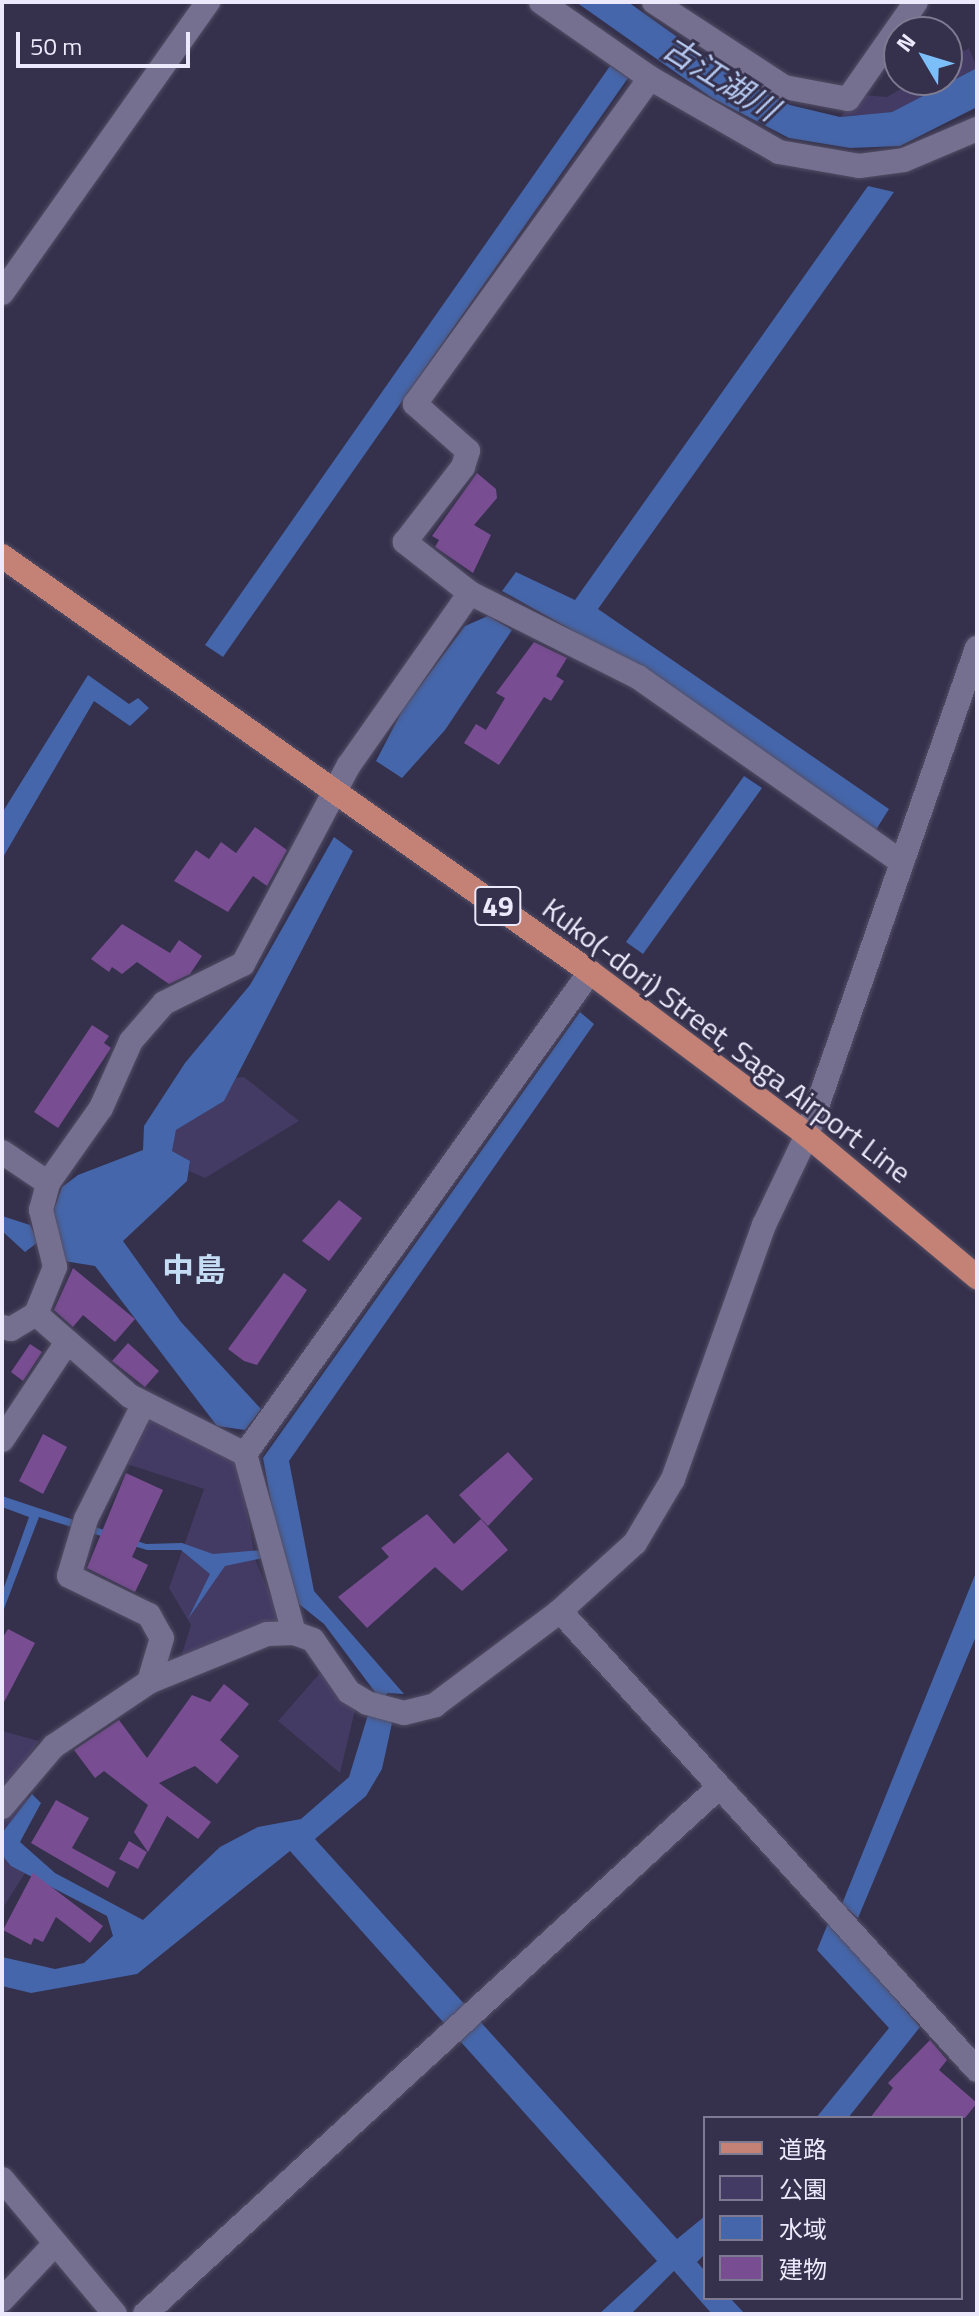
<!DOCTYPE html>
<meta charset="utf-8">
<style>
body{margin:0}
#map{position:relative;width:979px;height:2316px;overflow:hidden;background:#35304b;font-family:"Titillium Web","Noto Sans JP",sans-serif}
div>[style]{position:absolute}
.green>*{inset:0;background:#433b64}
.water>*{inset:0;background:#4566aa}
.building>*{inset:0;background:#794d92}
.roads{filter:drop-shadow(0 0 2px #534e66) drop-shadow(0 0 2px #534e66)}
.minor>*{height:24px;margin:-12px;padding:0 12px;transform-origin:12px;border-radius:12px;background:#75708f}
.major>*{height:24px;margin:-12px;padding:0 12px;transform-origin:12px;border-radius:12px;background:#c48175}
span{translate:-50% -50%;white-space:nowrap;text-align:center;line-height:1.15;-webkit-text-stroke:6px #35304b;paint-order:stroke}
.shield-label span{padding:2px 6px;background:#35304b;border:2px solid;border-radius:6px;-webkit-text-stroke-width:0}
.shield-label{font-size:28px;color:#ebe9fb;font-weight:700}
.street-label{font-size:30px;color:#ebe9fb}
.water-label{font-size:32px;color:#b6c9f0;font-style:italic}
.neighbourhood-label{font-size:32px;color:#c5ddf4;font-weight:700}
.frame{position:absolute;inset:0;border:4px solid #ebe9fb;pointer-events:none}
.legend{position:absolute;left:703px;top:2116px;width:260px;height:184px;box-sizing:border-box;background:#35304b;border:2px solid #7e7a91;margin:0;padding:10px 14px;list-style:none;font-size:24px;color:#ebe9fb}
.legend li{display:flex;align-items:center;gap:16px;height:40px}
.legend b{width:40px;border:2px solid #7e7a91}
.north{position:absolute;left:883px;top:16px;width:80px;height:80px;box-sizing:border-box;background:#35304b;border:2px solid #7e7a91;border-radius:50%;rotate:308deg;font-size:22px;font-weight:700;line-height:32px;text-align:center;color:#ebe9fb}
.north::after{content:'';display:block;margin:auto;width:28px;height:36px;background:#7bbef8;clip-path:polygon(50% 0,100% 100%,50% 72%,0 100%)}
.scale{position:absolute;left:16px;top:32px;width:174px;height:36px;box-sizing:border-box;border:4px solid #ebe9fb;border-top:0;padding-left:10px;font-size:24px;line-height:28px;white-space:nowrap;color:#ebe9fb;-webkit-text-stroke:6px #35304b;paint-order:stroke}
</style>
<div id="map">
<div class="green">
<i style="clip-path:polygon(969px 48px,977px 68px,892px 112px,840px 117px,863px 95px,887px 97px,916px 80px,947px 80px,947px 61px)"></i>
<i style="clip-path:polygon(244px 1077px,299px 1121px,205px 1178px,189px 1171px,190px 1161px,172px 1151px,176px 1130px,224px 1101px,236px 1078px)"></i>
<i style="clip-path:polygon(151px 1418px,238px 1457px,255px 1559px,280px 1618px,181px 1657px,191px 1625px,169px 1588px,204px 1489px,127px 1464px)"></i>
<i style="clip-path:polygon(320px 1673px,355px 1710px,340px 1773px,278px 1721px)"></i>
<i style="clip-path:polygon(2px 1731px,39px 1741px,9px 1784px,32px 1802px,6px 1841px,29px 1867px,2px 1909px)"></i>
</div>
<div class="water">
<i style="clip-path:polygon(576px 2px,628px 2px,731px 75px,790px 105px,840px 117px,892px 112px,977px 68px,977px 107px,900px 146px,850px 148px,789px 138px,712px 98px)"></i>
<i style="clip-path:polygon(610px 66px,628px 78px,223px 657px,205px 645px)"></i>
<i style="clip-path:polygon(868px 186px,894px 192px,598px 609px,889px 809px,874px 833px,645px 671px,502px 591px,516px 572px,575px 600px)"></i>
<i style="clip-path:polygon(488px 616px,512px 630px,445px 730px,402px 778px,376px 761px,403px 709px,465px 626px)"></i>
<i style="clip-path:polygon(88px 675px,129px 704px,138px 698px,149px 708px,130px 726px,94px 701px,2px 859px,2px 813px)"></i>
<i style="clip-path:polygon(744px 776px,762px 788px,643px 954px,626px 942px)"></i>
<i style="clip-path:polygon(334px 837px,353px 851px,224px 1101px,176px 1130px,172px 1151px,190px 1161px,187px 1181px,123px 1241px,181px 1322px,261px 1409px,245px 1430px,217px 1426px,95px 1266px,64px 1261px,54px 1210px,62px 1187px,78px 1175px,143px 1150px,144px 1126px,185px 1063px,250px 985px)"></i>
<i style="clip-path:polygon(580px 1012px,594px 1024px,289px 1461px,314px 1591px,404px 1694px,387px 1693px,380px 1713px,392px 1723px,382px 1769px,366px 1796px,315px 1839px,677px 2239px,705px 2216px,705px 2254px,697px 2262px,705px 2271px,705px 2298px,730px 2298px,745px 2314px,712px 2314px,674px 2271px,631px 2314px,599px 2314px,657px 2261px,290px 1851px,137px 1974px,31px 1993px,2px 1986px,2px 1957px,55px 1969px,84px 1963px,113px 1936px,107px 1916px,11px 1866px,2px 1855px,2px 1833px,32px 1794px,41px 1803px,20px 1842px,55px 1873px,143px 1920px,220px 1847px,258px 1827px,301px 1819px,349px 1777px,375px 1692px,324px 1624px,299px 1604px,278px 1541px,263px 1458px)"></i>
<i style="clip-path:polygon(2px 1216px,30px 1225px,38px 1242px,25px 1252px,2px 1231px)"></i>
<i style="clip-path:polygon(2px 1496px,146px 1544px,182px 1543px,213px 1554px,262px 1550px,263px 1558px,225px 1566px,188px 1619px,210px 1574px,181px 1550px,147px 1550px,39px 1517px,2px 1614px,2px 1593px,29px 1517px,2px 1507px)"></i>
<i style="clip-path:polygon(977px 1570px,977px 1634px,858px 1918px,842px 1904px)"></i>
<i style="clip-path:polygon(829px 1921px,920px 2027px,848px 2118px,816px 2118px,889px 2028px,817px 1950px)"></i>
</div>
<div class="building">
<i style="clip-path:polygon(477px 473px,496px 489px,497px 498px,474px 525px,491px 535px,473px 573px,435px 547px,439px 540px,432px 536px)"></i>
<i style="clip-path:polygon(534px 642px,567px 658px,556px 676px,564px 681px,551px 701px,544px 697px,499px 765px,464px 743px,476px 724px,486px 730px,505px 698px,496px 693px)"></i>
<i style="clip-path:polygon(255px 827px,287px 850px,267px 886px,253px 876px,228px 912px,174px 881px,196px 850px,209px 859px,221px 842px,236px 853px)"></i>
<i style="clip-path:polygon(122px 924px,170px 953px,179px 940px,202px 956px,190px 974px,169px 984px,137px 962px,122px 974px,112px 967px,109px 972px,91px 959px)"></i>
<i style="clip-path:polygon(92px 1025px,109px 1036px,104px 1043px,111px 1048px,58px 1128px,34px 1112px)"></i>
<i style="clip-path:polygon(339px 1200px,362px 1218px,329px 1261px,302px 1241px)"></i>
<i style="clip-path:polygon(73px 1268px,135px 1319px,115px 1342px,83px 1315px,73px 1327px,54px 1310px)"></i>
<i style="clip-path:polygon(284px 1273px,307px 1290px,257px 1365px,244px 1361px,228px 1349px)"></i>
<i style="clip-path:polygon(128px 1343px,159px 1371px,145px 1387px,112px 1361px)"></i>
<i style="clip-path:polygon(30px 1344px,42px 1352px,23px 1381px,11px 1372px)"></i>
<i style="clip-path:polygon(43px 1434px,67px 1447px,43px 1494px,19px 1481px)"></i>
<i style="clip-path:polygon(508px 1452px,533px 1479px,488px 1526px,459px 1495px)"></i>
<i style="clip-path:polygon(126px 1473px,163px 1490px,132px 1557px,148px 1565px,135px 1592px,87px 1568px)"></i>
<i style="clip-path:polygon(427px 1514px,454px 1544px,481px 1519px,508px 1550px,462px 1591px,435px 1567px,367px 1628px,338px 1597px,389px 1557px,381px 1548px)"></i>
<i style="clip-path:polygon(8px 1629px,35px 1643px,2px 1706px,2px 1639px)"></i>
<i style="clip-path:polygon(224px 1684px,249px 1704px,220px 1740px,239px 1756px,217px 1784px,195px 1766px,159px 1783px,211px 1822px,198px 1839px,167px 1816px,148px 1852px,134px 1832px,148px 1805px,104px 1771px,95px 1778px,74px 1750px,119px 1720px,147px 1758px,192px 1695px,210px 1702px)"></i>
<i style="clip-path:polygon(56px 1800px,89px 1818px,72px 1848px,116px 1872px,108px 1888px,31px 1843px)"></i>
<i style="clip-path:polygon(129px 1841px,147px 1852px,138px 1869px,119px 1859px)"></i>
<i style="clip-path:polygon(33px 1873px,103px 1926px,90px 1943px,56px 1917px,43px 1942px,34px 1938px,31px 1945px,3px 1930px)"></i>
<i style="clip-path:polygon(930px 2040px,947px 2060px,939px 2070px,977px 2103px,965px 2118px,870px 2118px,893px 2088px,888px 2083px)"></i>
</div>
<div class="roads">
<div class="minor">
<i style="left:541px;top:2px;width:133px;rotate:34.9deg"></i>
<i style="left:650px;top:78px;width:149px;rotate:29.8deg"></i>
<i style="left:779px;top:152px;width:81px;rotate:9.9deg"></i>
<i style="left:859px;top:166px;width:45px;rotate:-7.6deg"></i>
<i style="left:904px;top:160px;width:79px;rotate:-23deg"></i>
<i style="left:654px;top:2px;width:155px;rotate:33.2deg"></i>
<i style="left:784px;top:87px;width:65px;rotate:10.6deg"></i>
<i style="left:848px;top:99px;width:118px;rotate:-55deg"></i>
<i style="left:2px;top:293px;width:357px;rotate:-54.7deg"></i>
<i style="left:470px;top:593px;width:83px;rotate:-141.9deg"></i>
<i style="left:405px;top:542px;width:95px;rotate:-52.3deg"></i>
<i style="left:463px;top:467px;width:17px;rotate:-73deg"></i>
<i style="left:468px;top:451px;width:71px;rotate:-138.4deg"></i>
<i style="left:415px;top:404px;width:402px;rotate:-54.2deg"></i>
<i style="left:2px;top:1152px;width:55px;rotate:34deg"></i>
<i style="left:36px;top:1314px;width:51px;rotate:-68deg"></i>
<i style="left:55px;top:1267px;width:59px;rotate:-103.8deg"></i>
<i style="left:41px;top:1210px;width:28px;rotate:-75deg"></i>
<i style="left:48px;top:1183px;width:92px;rotate:-54.8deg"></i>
<i style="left:101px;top:1108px;width:73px;rotate:-65.9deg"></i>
<i style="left:131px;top:1041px;width:50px;rotate:-49deg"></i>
<i style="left:164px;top:1003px;width:88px;rotate:-26.3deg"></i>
<i style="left:243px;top:964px;width:225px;rotate:-62deg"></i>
<i style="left:349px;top:765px;width:210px;rotate:-54.9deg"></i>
<i style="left:470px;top:593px;width:188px;rotate:26.6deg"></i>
<i style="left:638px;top:677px;width:322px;rotate:35.1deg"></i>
<i style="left:2px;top:1327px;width:9px;rotate:13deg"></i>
<i style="left:11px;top:1329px;width:29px;rotate:-31deg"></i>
<i style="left:36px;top:1314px;width:125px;rotate:41.1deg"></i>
<i style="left:130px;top:1396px;width:129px;rotate:26.8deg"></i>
<i style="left:245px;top:1454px;width:186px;rotate:74.7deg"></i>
<i style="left:294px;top:1633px;width:20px;rotate:20deg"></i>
<i style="left:313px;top:1640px;width:63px;rotate:55.3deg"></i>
<i style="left:349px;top:1692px;width:21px;rotate:31deg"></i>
<i style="left:367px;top:1703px;width:38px;rotate:15deg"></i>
<i style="left:404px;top:1713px;width:32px;rotate:-14deg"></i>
<i style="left:435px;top:1705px;width:156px;rotate:-36.9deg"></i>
<i style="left:560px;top:1611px;width:101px;rotate:-42.2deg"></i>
<i style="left:635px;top:1543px;width:74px;rotate:-59.3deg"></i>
<i style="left:673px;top:1479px;width:270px;rotate:-70.3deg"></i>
<i style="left:764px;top:1225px;width:100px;rotate:-64.5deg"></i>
<i style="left:807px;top:1135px;width:516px;rotate:-70.76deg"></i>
<i style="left:143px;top:1405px;width:127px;rotate:116.6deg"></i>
<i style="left:86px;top:1519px;width:59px;rotate:106.6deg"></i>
<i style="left:69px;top:1576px;width:89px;rotate:26deg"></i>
<i style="left:149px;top:1615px;width:26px;rotate:61deg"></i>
<i style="left:162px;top:1638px;width:46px;rotate:106.5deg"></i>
<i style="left:2px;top:1440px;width:118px;rotate:-56.4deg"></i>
<i style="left:245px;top:1454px;width:593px;rotate:-54.41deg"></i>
<i style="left:560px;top:1611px;width:620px;rotate:47.74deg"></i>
<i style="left:2px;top:1807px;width:80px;rotate:-49.6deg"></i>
<i style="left:54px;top:1746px;width:115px;rotate:-34deg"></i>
<i style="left:149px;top:1682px;width:127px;rotate:-22.1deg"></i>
<i style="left:267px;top:1634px;width:27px;rotate:-2deg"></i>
<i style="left:2px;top:2179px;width:176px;rotate:50.1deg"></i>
<i style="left:2px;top:2300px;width:77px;rotate:-46.6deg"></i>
<i style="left:145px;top:2314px;width:778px;rotate:-42.55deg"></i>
</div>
<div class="major">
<i style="left:2px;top:556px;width:720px;rotate:35.28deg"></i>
<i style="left:590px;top:972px;width:271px;rotate:36.9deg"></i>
<i style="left:807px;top:1135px;width:222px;rotate:39.9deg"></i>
</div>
</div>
<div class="shield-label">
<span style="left:498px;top:906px">49</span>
</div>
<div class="street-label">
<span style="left:727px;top:1040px;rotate:37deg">Kuko(-dori) Street, Saga Airport Line</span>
</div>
<div class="water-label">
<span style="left:721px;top:78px;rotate:32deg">古江湖川</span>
</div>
<div class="neighbourhood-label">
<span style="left:194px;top:1269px">中島</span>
</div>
<div class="frame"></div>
<ul class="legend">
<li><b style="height:10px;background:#c48175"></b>道路</li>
<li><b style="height:22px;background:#433b64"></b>公園</li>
<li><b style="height:22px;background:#4566aa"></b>水域</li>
<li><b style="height:22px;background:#794d92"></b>建物</li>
</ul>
<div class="north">N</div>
<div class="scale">50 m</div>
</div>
